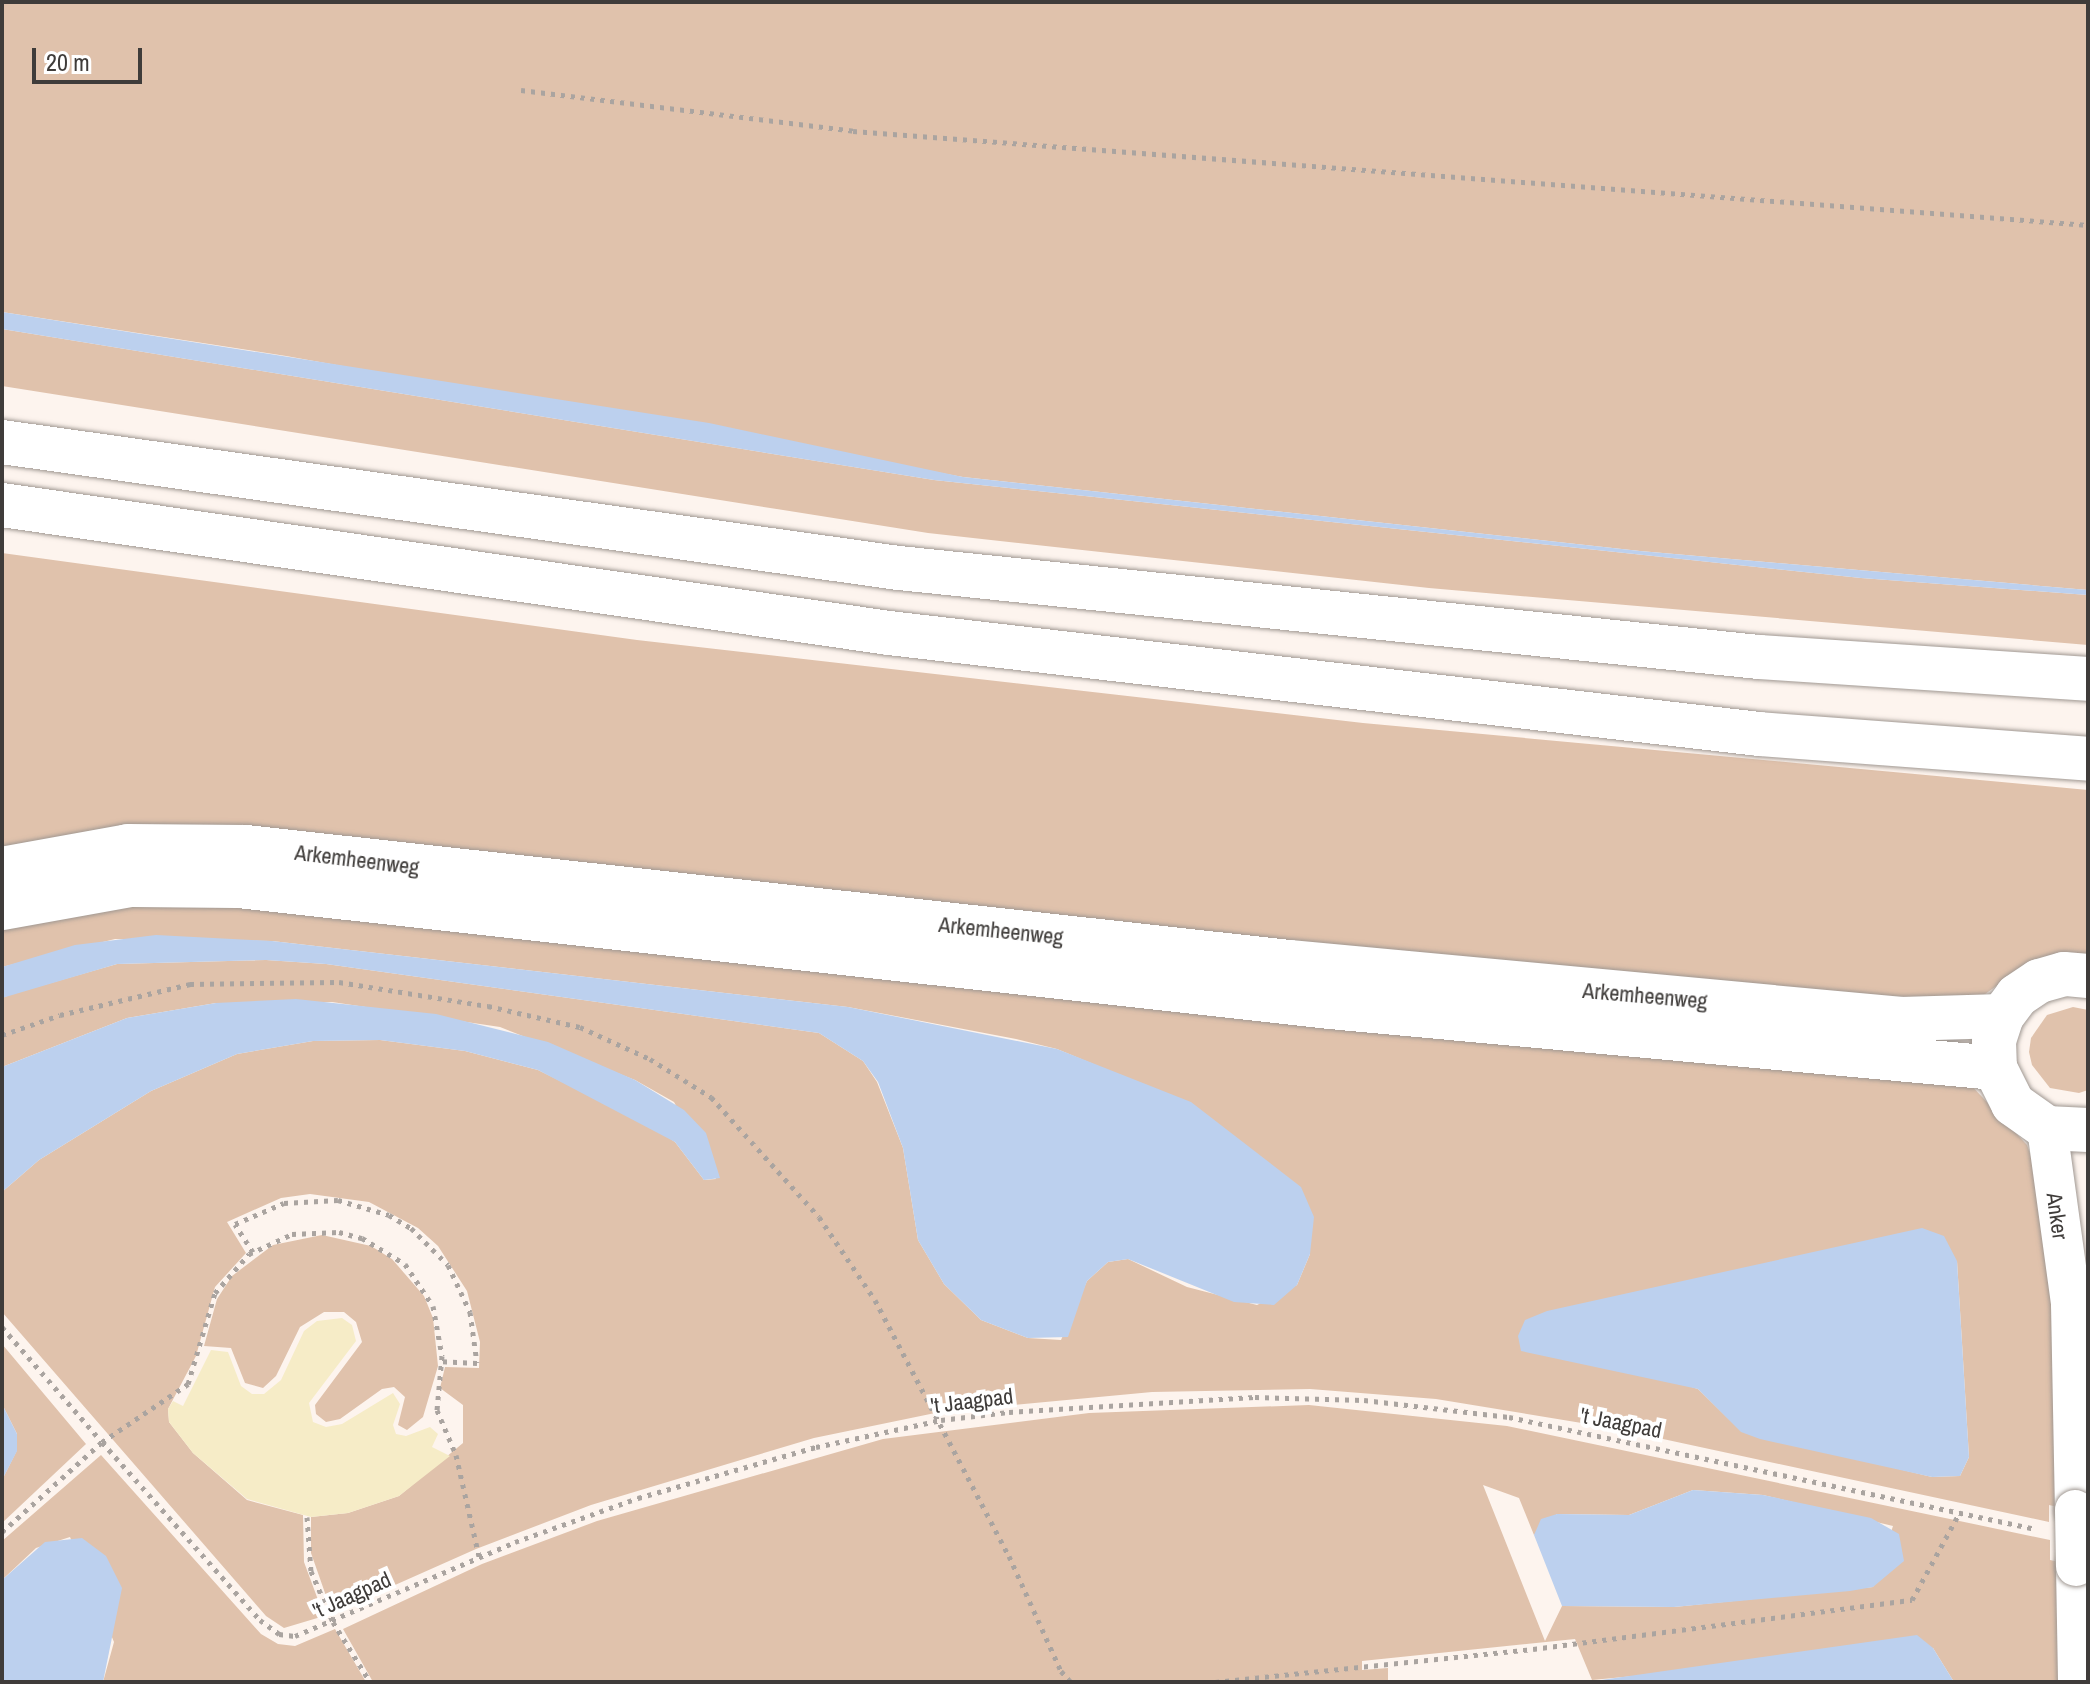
<!DOCTYPE html>
<style>
body{margin:0}
#map{position:relative;width:2090px;height:1684px;overflow:hidden;background:#fdf4ee;font-family:"Archivo Narrow",sans-serif}
div>[style]{position:absolute}
.green>*{inset:0;background:#e0c2ac}
.sand>*{inset:0;background:#f6ecc7}
.water>*{inset:0;background:#bcd0ee}
.path>*{height:5px;margin-top:-2.5px;transform-origin:0;background:repeating-linear-gradient(90deg,#aaa4a0 0 4px,transparent 0 10px)}
.roads{filter:drop-shadow(0 0 2px #a09892) drop-shadow(0 0 2px #a09892)}
.minor>*{height:40px;margin:-20px;padding:0 20px;transform-origin:20px;border-radius:20px;background:#fff}
.secondary>*{height:44px;margin:-22px;padding:0 22px;transform-origin:22px;border-radius:22px;background:#fff}
.motorway>*{height:44px;margin:-22px;padding:0 22px;transform-origin:22px;border-radius:22px;background:#fff}
.bridges{filter:drop-shadow(0 0 2px #a09892) drop-shadow(0 0 2px #a09892)}
.minor-bridge>*{height:40px;margin:-20px;padding:0 20px;transform-origin:20px;border-radius:20px;background:#fff}
span{translate:-50% -50%;white-space:nowrap;text-align:center;line-height:1.15;-webkit-text-stroke:8px #fff;paint-order:stroke}
.street-label{font-size:22px;color:#3f3c3a}
.frame{position:absolute;inset:0;border:4px solid #3f3c3a;pointer-events:none}
.scale{position:absolute;left:32px;top:48px;width:110px;height:36px;box-sizing:border-box;border:4px solid #3f3c3a;border-top:0;padding-left:10px;font-size:24px;line-height:28px;white-space:nowrap;color:#3f3c3a;-webkit-text-stroke:6px #fff;paint-order:stroke}
</style>
<div id="map">
<div class="green">
<i style="clip-path:polygon(2px 2px,2088px 2px,2088px 590px,1640px 551px,963px 477px,286px 356px,2px 312px)"></i>
<i style="clip-path:polygon(2px 329px,934px 480px,1861px 578px,2088px 595px,2088px 645px,1429px 588px,928px 533px,2px 386px)"></i>
<i style="clip-path:polygon(2px 553px,637px 640px,1363px 723px,2088px 790px,2088px 956px,2027px 964px,1974px 1002px,2px 857px)"></i>
<i style="clip-path:polygon(evenodd,131px 895px,1969px 1083px,2027px 1145px,2041px 1186px,2058px 1386px,2058px 1507px,2049px 1505px,2049px 1522px,1612px 1428px,1436px 1399px,1310px 1389px,1152px 1392px,940px 1412px,814px 1438px,591px 1505px,476px 1549px,332px 1613px,311px 1553px,311px 1517px,348px 1513px,399px 1496px,463px 1443px,463px 1405px,440px 1388px,445px 1367px,479px 1368px,480px 1342px,467px 1291px,438px 1246px,418px 1228px,369px 1202px,310px 1194px,281px 1198px,227px 1222px,246px 1253px,215px 1287px,196px 1356px,168px 1409px,169px 1422px,193px 1453px,247px 1500px,303px 1515px,304px 1562px,324px 1616px,284px 1628px,266px 1616px,2px 1312px,2px 1192px,39px 1160px,151px 1091px,237px 1054px,313px 1041px,380px 1040px,465px 1051px,538px 1070px,650px 1125px,675px 1142px,704px 1180px,716px 1179px,674px 1102px,635px 1080px,500px 1027px,332px 1002px,216px 1003px,127px 1018px,2px 1067px,2px 998px,12px 994px,117px 964px,266px 960px,326px 964px,819px 1033px,863px 1061px,877px 1082px,903px 1148px,918px 1240px,944px 1284px,981px 1320px,1028px 1338px,1061px 1340px,1087px 1281px,1108px 1262px,1128px 1259px,1187px 1287px,1257px 1305px,1297px 1285px,1310px 1254px,1134px 1081px,1057px 1049px,1016px 1039px,848px 1007px,272px 941px,115px 939px,2px 967px,2px 920px,131px 895px,1957px 1261px,1969px 1457px,1960px 1476px,1932px 1477px,1741px 1431px,1698px 1389px,1670px 1380px,1957px 1261px)"></i>
<i style="clip-path:polygon(2073px 1007px,2088px 1010px,2088px 1090px,2079px 1093px,2050px 1088px,2032px 1065px,2029px 1052px,2031px 1038px,2047px 1015px)"></i>
<i style="clip-path:polygon(322px 1235px,371px 1246px,392px 1259px,424px 1296px,433px 1318px,438px 1366px,423px 1417px,407px 1430px,398px 1425px,405px 1397px,394px 1387px,382px 1389px,340px 1419px,326px 1422px,316px 1414px,315px 1405px,362px 1342px,356px 1322px,344px 1312px,324px 1312px,300px 1327px,276px 1376px,263px 1388px,245px 1383px,231px 1348px,204px 1346px,217px 1299px,232px 1276px,273px 1245px)"></i>
<i style="clip-path:polygon(2px 1344px,86px 1444px,2px 1523px,2px 1480px,17px 1450px,17px 1434px,2px 1404px)"></i>
<i style="clip-path:polygon(evenodd,1309px 1405px,1507px 1426px,2050px 1540px,2050px 1560px,2059px 1562px,2061px 1682px,1954px 1682px,1933px 1648px,1592px 1680px,1575px 1639px,1362px 1661px,1362px 1670px,1388px 1668px,1388px 1682px,373px 1682px,343px 1629px,482px 1564px,597px 1521px,883px 1439px,1089px 1413px,1309px 1405px,1483px 1485px,1519px 1498px,1534px 1535px,1557px 1514px,1629px 1515px,1693px 1490px,1763px 1495px,1893px 1526px,1873px 1587px,1674px 1607px,1562px 1606px,1545px 1641px,1483px 1485px)"></i>
<i style="clip-path:polygon(101px 1455px,261px 1634px,278px 1644px,295px 1646px,335px 1629px,366px 1682px,103px 1682px,114px 1642px,70px 1537px,36px 1548px,2px 1580px,2px 1541px)"></i>
</div>
<div class="sand">
<i style="clip-path:polygon(342px 1318px,352px 1325px,356px 1341px,309px 1403px,313px 1422px,326px 1427px,342px 1424px,393px 1393px,400px 1404px,393px 1425px,396px 1434px,406px 1436px,430px 1427px,438px 1434px,432px 1447px,450px 1456px,399px 1496px,348px 1513px,311px 1517px,247px 1499px,193px 1453px,169px 1422px,168px 1409px,173px 1401px,183px 1406px,211px 1350px,228px 1352px,241px 1386px,252px 1394px,264px 1394px,281px 1380px,304px 1331px,317px 1321px)"></i>
</div>
<div class="water">
<i style="clip-path:polygon(2px 312px,709px 423px,963px 477px,1640px 551px,2088px 590px,2088px 595px,1861px 578px,934px 480px,2px 329px)"></i>
<i style="clip-path:polygon(156px 935px,272px 941px,848px 1007px,1057px 1049px,1191px 1102px,1301px 1187px,1314px 1217px,1310px 1254px,1297px 1285px,1274px 1305px,1234px 1302px,1128px 1259px,1108px 1262px,1087px 1281px,1068px 1337px,1028px 1338px,981px 1320px,944px 1284px,918px 1240px,903px 1148px,878px 1082px,863px 1061px,819px 1033px,326px 964px,266px 960px,117px 964px,2px 998px,2px 967px,75px 945px)"></i>
<i style="clip-path:polygon(296px 999px,436px 1014px,548px 1042px,635px 1080px,684px 1110px,706px 1133px,720px 1178px,704px 1180px,675px 1142px,538px 1070px,465px 1051px,380px 1040px,313px 1041px,237px 1054px,151px 1091px,39px 1160px,2px 1192px,2px 1067px,127px 1018px,216px 1003px)"></i>
<i style="clip-path:polygon(1922px 1228px,1944px 1236px,1957px 1261px,1969px 1457px,1960px 1476px,1932px 1477px,1760px 1439px,1741px 1432px,1698px 1389px,1521px 1351px,1518px 1336px,1525px 1320px,1547px 1311px)"></i>
<i style="clip-path:polygon(2px 1404px,17px 1434px,17px 1451px,2px 1480px)"></i>
<i style="clip-path:polygon(1693px 1490px,1763px 1495px,1871px 1518px,1899px 1534px,1904px 1561px,1873px 1587px,1850px 1591px,1674px 1607px,1562px 1606px,1534px 1535px,1541px 1519px,1557px 1514px,1629px 1515px)"></i>
<i style="clip-path:polygon(82px 1538px,106px 1556px,122px 1588px,103px 1682px,2px 1682px,2px 1580px,45px 1542px)"></i>
<i style="clip-path:polygon(1917px 1635px,1933px 1648px,1954px 1682px,1587px 1682px)"></i>
</div>
<div class="path">
<i style="left:521px;top:90px;width:335px;rotate:7deg"></i>
<i style="left:853px;top:131px;width:1239px;rotate:4.35deg"></i>
<i style="left:2px;top:1035px;width:61px;rotate:-19deg"></i>
<i style="left:60px;top:1015px;width:134px;rotate:-13.4deg"></i>
<i style="left:190px;top:984px;width:149px;rotate:-0.8deg"></i>
<i style="left:339px;top:982px;width:151px;rotate:9.2deg"></i>
<i style="left:488px;top:1006px;width:94px;rotate:12.9deg"></i>
<i style="left:580px;top:1027px;width:77px;rotate:24.6deg"></i>
<i style="left:650px;top:1059px;width:72px;rotate:31.9deg"></i>
<i style="left:711px;top:1097px;width:161px;rotate:48deg"></i>
<i style="left:819px;top:1217px;width:100px;rotate:56deg"></i>
<i style="left:875px;top:1300px;width:289px;rotate:62.4deg"></i>
<i style="left:1009px;top:1556px;width:126px;rotate:65.7deg"></i>
<i style="left:1061px;top:1671px;width:15px;rotate:48deg"></i>
<i style="left:253px;top:1252px;width:33px;rotate:-123deg"></i>
<i style="left:235px;top:1224px;width:53px;rotate:-23.2deg"></i>
<i style="left:284px;top:1203px;width:54px;rotate:-3.2deg"></i>
<i style="left:338px;top:1200px;width:53px;rotate:16.4deg"></i>
<i style="left:389px;top:1215px;width:26px;rotate:31deg"></i>
<i style="left:411px;top:1228px;width:52px;rotate:45deg"></i>
<i style="left:448px;top:1265px;width:52px;rotate:64.9deg"></i>
<i style="left:470px;top:1312px;width:51px;rotate:82.2deg"></i>
<i style="left:477px;top:1363px;width:35px;rotate:-177deg"></i>
<i style="left:2px;top:1327px;width:152px;rotate:49deg"></i>
<i style="left:102px;top:1442px;width:104px;rotate:-34deg"></i>
<i style="left:188px;top:1384px;width:95px;rotate:-73.5deg"></i>
<i style="left:215px;top:1293px;width:52px;rotate:-48.9deg"></i>
<i style="left:249px;top:1254px;width:47px;rotate:-24.9deg"></i>
<i style="left:292px;top:1234px;width:47px;rotate:-2.4deg"></i>
<i style="left:339px;top:1232px;width:24px;rotate:15deg"></i>
<i style="left:362px;top:1238px;width:50px;rotate:31.2deg"></i>
<i style="left:405px;top:1264px;width:50px;rotate:56.3deg"></i>
<i style="left:433px;top:1306px;width:51px;rotate:79.8deg"></i>
<i style="left:442px;top:1356px;width:54px;rotate:95.3deg"></i>
<i style="left:437px;top:1410px;width:49px;rotate:67.1deg"></i>
<i style="left:456px;top:1455px;width:104px;rotate:77.2deg"></i>
<i style="left:307px;top:1517px;width:54px;rotate:85.8deg"></i>
<i style="left:311px;top:1571px;width:56px;rotate:66.7deg"></i>
<i style="left:333px;top:1622px;width:70px;rotate:58.3deg"></i>
<i style="left:2px;top:1532px;width:135px;rotate:-42deg"></i>
<i style="left:102px;top:1442px;width:238px;rotate:48.4deg"></i>
<i style="left:260px;top:1620px;width:24px;rotate:36deg"></i>
<i style="left:279px;top:1634px;width:16px;rotate:7deg"></i>
<i style="left:295px;top:1636px;width:239px;rotate:-23.1deg"></i>
<i style="left:515px;top:1542px;width:131px;rotate:-19.7deg"></i>
<i style="left:638px;top:1498px;width:185px;rotate:-16deg"></i>
<i style="left:816px;top:1447px;width:128px;rotate:-12.2deg"></i>
<i style="left:941px;top:1420px;width:68px;rotate:-6.7deg"></i>
<i style="left:1009px;top:1412px;width:246px;rotate:-3.5deg"></i>
<i style="left:1255px;top:1397px;width:109px;rotate:1.6deg"></i>
<i style="left:1364px;top:1400px;width:146px;rotate:6.7deg"></i>
<i style="left:1509px;top:1417px;width:539px;rotate:12deg"></i>
<i style="left:1215px;top:1682px;width:320px;rotate:-5.9deg"></i>
<i style="left:1533px;top:1649px;width:382px;rotate:-7.4deg"></i>
<i style="left:1912px;top:1600px;width:100px;rotate:-61.4deg"></i>
</div>
<div class="roads">
<div class="minor">
<i style="left:2047px;top:1128px;width:178px;rotate:82.2deg"></i>
<i style="left:2071px;top:1304px;width:206px;rotate:88.9deg"></i>
<i style="left:2076px;top:1566px;width:116px;rotate:89deg"></i>
</div>
<div class="secondary">
<i style="left:2px;top:869px;width:128px;rotate:-10.3deg"></i>
<i style="left:128px;top:846px;width:118px;rotate:0.5deg"></i>
<i style="left:246px;top:847px;width:1049px;rotate:6.29deg"></i>
<i style="left:1289px;top:962px;width:615px;rotate:5.32deg"></i>
<i style="left:1901px;top:1019px;width:101px;rotate:-1.7deg"></i>
<i style="left:2px;top:908px;width:130px;rotate:-10.2deg"></i>
<i style="left:130px;top:885px;width:109px;rotate:0.5deg"></i>
<i style="left:239px;top:886px;width:1098px;rotate:6.33deg"></i>
<i style="left:1330px;top:1007px;width:668px;rotate:5.24deg"></i>
<i style="left:2088px;top:976px;width:24px;rotate:-175deg"></i>
<i style="left:2064px;top:974px;width:26px;rotate:164deg"></i>
<i style="left:2039px;top:981px;width:27px;rotate:146deg"></i>
<i style="left:2017px;top:996px;width:25px;rotate:127deg"></i>
<i style="left:2002px;top:1016px;width:26px;rotate:108deg"></i>
<i style="left:1994px;top:1041px;width:27px;rotate:88deg"></i>
<i style="left:1995px;top:1068px;width:40px;rotate:63.4deg"></i>
<i style="left:2013px;top:1104px;width:42px;rotate:35.2deg"></i>
<i style="left:2047px;top:1128px;width:41px;rotate:2.8deg"></i>
</div>
<div class="motorway">
<i style="left:2px;top:442px;width:906px;rotate:8deg"></i>
<i style="left:899px;top:568px;width:865px;rotate:5.91deg"></i>
<i style="left:1759px;top:657px;width:330px;rotate:3.8deg"></i>
<i style="left:2px;top:505px;width:896px;rotate:8.21deg"></i>
<i style="left:889px;top:633px;width:876px;rotate:6.62deg"></i>
<i style="left:1759px;top:734px;width:330px;rotate:4.3deg"></i>
</div>
</div>
<div class="bridges">
<div class="minor-bridge">
<i style="left:2075px;top:1510px;width:56px;rotate:89deg"></i>
</div>
</div>
<div class="street-label">
<span style="left:357px;top:860px;rotate:7deg">Arkemheenweg</span>
<span style="left:1001px;top:931px;rotate:6deg">Arkemheenweg</span>
<span style="left:1645px;top:996px;rotate:5deg">Arkemheenweg</span>
<span style="left:2057px;top:1216px;rotate:82deg">Anker</span>
<span style="left:972px;top:1401px;rotate:-7deg">'t Jaagpad</span>
<span style="left:1621px;top:1423px;rotate:11deg">'t Jaagpad</span>
<span style="left:352px;top:1595px;rotate:-24deg">'t Jaagpad</span>
</div>
<div class="frame"></div>
<div class="scale">20 m</div>
</div>
